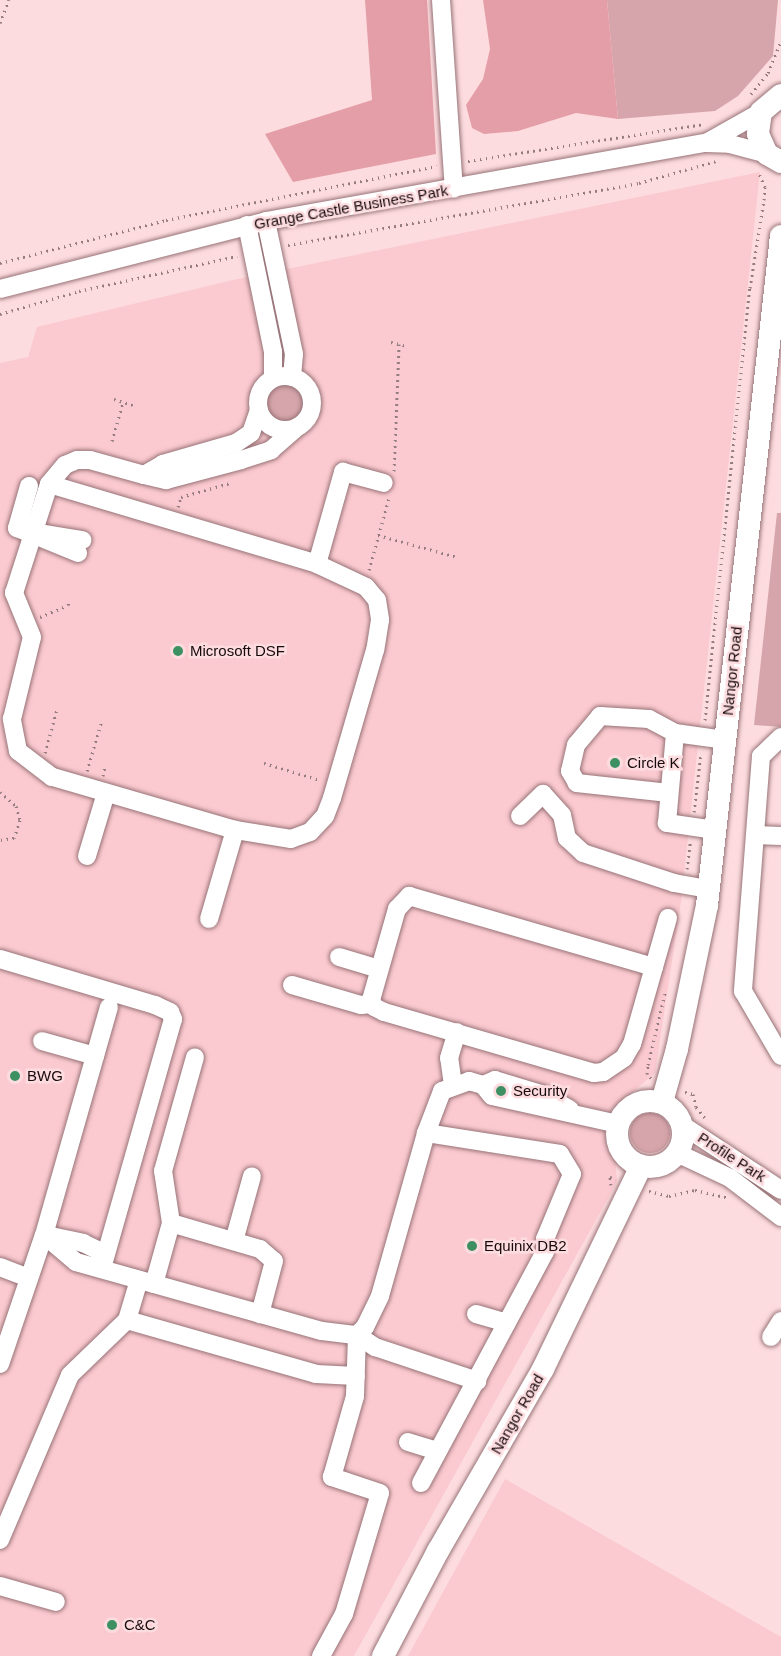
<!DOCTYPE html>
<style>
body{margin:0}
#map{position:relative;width:781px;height:1656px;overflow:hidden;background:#fddcdf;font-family:Arial,sans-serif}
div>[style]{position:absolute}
.built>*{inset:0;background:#fbcad0}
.green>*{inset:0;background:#d6a5ab}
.round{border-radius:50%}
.forest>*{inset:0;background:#e49ea7}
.path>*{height:3px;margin-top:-1.5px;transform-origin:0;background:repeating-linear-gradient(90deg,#947c7f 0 1.5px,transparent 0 6px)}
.roads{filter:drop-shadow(0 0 2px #977377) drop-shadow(0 0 2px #977377)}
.minor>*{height:18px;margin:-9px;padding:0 9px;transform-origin:9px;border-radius:9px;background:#fff}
.minor>.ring{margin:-9px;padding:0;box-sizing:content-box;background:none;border:18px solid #fff;border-radius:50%}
.major>*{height:22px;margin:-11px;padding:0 11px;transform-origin:11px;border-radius:11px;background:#fff}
.major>.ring{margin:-11px;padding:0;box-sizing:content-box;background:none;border:22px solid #fff;border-radius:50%}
.dots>*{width:16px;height:16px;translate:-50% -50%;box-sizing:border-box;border:3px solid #fddcdf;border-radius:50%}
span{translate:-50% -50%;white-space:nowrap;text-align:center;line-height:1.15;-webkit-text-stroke:5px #fddcdf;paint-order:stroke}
.street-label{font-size:15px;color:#170a0c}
.poi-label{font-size:15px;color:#170a0c}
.left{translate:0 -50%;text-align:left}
</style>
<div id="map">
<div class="built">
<i style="clip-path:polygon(760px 172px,681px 902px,655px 1073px,610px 1111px,604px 1133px,615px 1157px,617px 1182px,354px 1656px,0 1656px,0 363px,28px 357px,37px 327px,233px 280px)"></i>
<i style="clip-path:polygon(505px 1479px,781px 1637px,781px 1656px,408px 1656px)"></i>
</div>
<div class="green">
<i style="clip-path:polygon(607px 0,778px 0,773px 56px,738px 96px,715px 111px,618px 119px)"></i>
<i class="round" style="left:264px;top:383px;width:42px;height:42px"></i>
<i style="clip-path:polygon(777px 513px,781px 513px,781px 727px,754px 725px)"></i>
<i class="round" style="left:630px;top:1113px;width:40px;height:40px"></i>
</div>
<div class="forest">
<i style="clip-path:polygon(365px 0,427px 0,436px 154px,293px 182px,265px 134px,372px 100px)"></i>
<i style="clip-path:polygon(483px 0,607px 0,618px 119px,576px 113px,518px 131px,484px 134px,472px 128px,466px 105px,483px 79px,490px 49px)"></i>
</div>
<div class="path">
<i style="left:0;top:23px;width:25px;rotate:-69deg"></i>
<i style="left:751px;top:94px;width:27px;rotate:-51deg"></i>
<i style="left:768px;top:73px;width:35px;rotate:-68deg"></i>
<i style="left:468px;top:161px;width:239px;rotate:-8.9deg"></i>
<i style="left:288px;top:245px;width:356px;rotate:-10deg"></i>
<i style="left:639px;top:183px;width:80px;rotate:-15.9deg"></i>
<i style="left:0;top:263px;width:171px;rotate:-14.5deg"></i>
<i style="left:166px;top:220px;width:276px;rotate:-11.3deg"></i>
<i style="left:0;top:314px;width:82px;rotate:-16.2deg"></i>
<i style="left:79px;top:291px;width:162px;rotate:-12.5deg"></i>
<i style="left:391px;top:342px;width:16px;rotate:14deg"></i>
<i style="left:114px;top:399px;width:20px;rotate:18deg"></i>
<i style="left:112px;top:441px;width:41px;rotate:-74.2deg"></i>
<i style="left:394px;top:471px;width:127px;rotate:-87.7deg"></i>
<i style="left:178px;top:507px;width:10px;rotate:-73deg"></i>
<i style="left:181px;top:497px;width:51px;rotate:-15.9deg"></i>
<i style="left:378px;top:535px;width:82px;rotate:15.6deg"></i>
<i style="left:369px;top:570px;width:75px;rotate:-74.5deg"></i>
<i style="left:40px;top:617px;width:30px;rotate:-23deg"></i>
<i style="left:68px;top:605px;width:5px;rotate:-68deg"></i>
<i style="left:705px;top:720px;width:434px;rotate:-84.1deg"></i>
<i style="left:750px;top:288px;width:89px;rotate:-81deg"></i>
<i style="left:764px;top:200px;width:13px;rotate:-86deg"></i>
<i style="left:765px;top:187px;width:17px;rotate:-114deg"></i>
<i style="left:45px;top:753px;width:46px;rotate:-74.7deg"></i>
<i style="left:264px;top:763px;width:59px;rotate:16.9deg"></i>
<i style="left:87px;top:771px;width:53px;rotate:-73.6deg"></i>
<i style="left:103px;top:776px;width:10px;rotate:-79deg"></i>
<i style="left:0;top:792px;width:21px;rotate:41deg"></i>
<i style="left:16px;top:806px;width:15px;rotate:74deg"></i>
<i style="left:20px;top:820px;width:19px;rotate:108deg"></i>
<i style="left:14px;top:838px;width:14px;rotate:172deg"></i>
<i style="left:694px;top:812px;width:59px;rotate:-83.2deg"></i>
<i style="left:687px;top:869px;width:26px;rotate:-83deg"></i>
<i style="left:651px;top:1078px;width:6px;rotate:-135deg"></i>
<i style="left:647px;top:1074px;width:9px;rotate:-84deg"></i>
<i style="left:648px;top:1065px;width:74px;rotate:-76.7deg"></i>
<i style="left:685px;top:1092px;width:8px;rotate:14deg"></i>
<i style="left:693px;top:1094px;width:13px;rotate:77deg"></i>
<i style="left:696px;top:1107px;width:17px;rotate:50deg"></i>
<i style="left:611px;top:1185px;width:8px;rotate:-97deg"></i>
<i style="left:610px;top:1177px;width:6px;rotate:18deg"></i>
<i style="left:649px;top:1191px;width:21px;rotate:14deg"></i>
<i style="left:669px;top:1196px;width:27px;rotate:-13deg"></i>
<i style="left:695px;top:1190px;width:32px;rotate:13deg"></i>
</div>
<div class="roads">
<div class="minor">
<i style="left:441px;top:0;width:189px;rotate:86.1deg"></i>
<i style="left:706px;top:143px;width:63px;rotate:-29.4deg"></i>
<i style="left:266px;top:221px;width:136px;rotate:78.1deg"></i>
<i style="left:294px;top:354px;width:23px;rotate:95deg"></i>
<i style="left:247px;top:225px;width:130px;rotate:78.4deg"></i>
<i style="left:273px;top:352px;width:26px;rotate:90deg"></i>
<i style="left:0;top:289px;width:275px;rotate:-14.3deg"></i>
<i style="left:266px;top:221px;width:447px;rotate:-10.1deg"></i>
<i style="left:706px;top:143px;width:24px;rotate:2deg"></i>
<i style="left:730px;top:144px;width:38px;rotate:15deg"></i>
<i class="ring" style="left:258px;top:376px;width:36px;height:36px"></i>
<i style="left:259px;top:410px;width:24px;rotate:109deg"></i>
<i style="left:251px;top:433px;width:18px;rotate:146deg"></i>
<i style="left:236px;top:443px;width:76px;rotate:164deg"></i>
<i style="left:163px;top:464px;width:22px;rotate:150deg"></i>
<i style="left:144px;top:475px;width:23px;rotate:13deg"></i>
<i style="left:166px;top:480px;width:78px;rotate:-14.9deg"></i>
<i style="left:241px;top:460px;width:32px;rotate:-18deg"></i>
<i style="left:271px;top:450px;width:35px;rotate:-41deg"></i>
<i style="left:49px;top:484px;width:280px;rotate:16.6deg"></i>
<i style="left:317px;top:564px;width:54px;rotate:25.1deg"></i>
<i style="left:366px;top:587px;width:17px;rotate:50deg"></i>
<i style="left:377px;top:600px;width:20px;rotate:81deg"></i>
<i style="left:380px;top:620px;width:30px;rotate:99deg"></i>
<i style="left:375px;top:650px;width:154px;rotate:106.2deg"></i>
<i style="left:332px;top:798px;width:19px;rotate:111deg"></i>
<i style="left:325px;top:816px;width:22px;rotate:133deg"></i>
<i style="left:310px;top:832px;width:20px;rotate:160deg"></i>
<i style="left:291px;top:839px;width:57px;rotate:-170.9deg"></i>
<i style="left:235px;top:830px;width:191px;rotate:-163.8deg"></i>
<i style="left:52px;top:777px;width:43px;rotate:-142.6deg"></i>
<i style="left:18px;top:751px;width:33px;rotate:-101deg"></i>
<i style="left:12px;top:719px;width:84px;rotate:-76.3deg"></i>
<i style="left:32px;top:637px;width:48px;rotate:-112.2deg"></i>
<i style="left:14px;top:593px;width:114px;rotate:-72.2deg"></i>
<i style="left:49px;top:484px;width:25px;rotate:-50deg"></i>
<i style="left:65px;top:465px;width:13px;rotate:-23deg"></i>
<i style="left:77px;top:460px;width:13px"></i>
<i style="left:90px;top:460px;width:56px;rotate:15.5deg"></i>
<i style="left:29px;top:486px;width:44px;rotate:105.9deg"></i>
<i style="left:17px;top:528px;width:66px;rotate:22.3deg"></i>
<i style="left:38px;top:533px;width:45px;rotate:9deg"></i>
<i style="left:317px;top:564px;width:96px;rotate:-74.2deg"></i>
<i style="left:343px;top:472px;width:42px;rotate:15deg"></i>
<i style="left:781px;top:737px;width:28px;rotate:136deg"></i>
<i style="left:761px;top:756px;width:236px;rotate:94.4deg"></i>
<i style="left:743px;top:991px;width:75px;rotate:59.7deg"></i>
<i style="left:669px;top:793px;width:93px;rotate:-173.8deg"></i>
<i style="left:577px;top:783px;width:14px;rotate:-120deg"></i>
<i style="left:570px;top:771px;width:27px;rotate:-77deg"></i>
<i style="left:576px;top:745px;width:38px;rotate:-50deg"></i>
<i style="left:600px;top:716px;width:49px;rotate:3.5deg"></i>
<i style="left:649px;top:719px;width:30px;rotate:28deg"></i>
<i style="left:520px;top:816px;width:32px;rotate:-44deg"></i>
<i style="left:543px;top:794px;width:28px;rotate:48deg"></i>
<i style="left:562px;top:815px;width:24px;rotate:78deg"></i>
<i style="left:567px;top:838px;width:22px;rotate:43deg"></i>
<i style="left:583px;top:853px;width:96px;rotate:18.2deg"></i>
<i style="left:674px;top:883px;width:36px;rotate:10deg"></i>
<i style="left:715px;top:830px;width:49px;rotate:-171.7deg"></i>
<i style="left:667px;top:823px;width:90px;rotate:-84.9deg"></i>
<i style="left:675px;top:733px;width:50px;rotate:8deg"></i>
<i style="left:755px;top:835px;width:26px;rotate:2deg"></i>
<i style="left:87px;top:856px;width:66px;rotate:-73.2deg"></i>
<i style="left:209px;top:919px;width:93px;rotate:-73.7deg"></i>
<i style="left:339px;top:957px;width:42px;rotate:16.7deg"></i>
<i style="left:0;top:959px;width:162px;rotate:16.5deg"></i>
<i style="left:155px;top:1005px;width:17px;rotate:25deg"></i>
<i style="left:170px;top:1012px;width:8px;rotate:67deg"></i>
<i style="left:173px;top:1019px;width:260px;rotate:105.9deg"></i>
<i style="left:654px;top:967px;width:80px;rotate:105.9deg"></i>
<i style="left:632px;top:1044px;width:16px;rotate:120deg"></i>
<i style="left:624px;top:1058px;width:25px;rotate:146deg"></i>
<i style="left:603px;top:1072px;width:9px;rotate:174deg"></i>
<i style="left:594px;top:1073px;width:219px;rotate:-163.8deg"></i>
<i style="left:384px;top:1012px;width:11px;rotate:-153deg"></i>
<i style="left:374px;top:1007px;width:8px;rotate:-113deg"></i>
<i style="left:371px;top:1000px;width:95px;rotate:-74.1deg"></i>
<i style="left:397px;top:909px;width:18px;rotate:-47deg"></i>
<i style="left:409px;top:896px;width:255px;rotate:16.2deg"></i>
<i style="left:654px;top:967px;width:51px;rotate:-74.1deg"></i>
<i style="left:292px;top:985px;width:72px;rotate:16.2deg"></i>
<i style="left:361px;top:1005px;width:10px;rotate:-6deg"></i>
<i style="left:42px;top:1041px;width:55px;rotate:15.8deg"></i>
<i style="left:453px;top:1085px;width:27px;rotate:-98deg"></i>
<i style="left:449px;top:1058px;width:27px;rotate:-73deg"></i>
<i style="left:483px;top:1085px;width:13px;rotate:-23deg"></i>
<i style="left:495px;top:1080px;width:51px;rotate:17deg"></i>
<i style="left:544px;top:1095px;width:29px;rotate:29deg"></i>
<i style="left:682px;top:1125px;width:118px;rotate:33.3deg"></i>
<i style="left:677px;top:1153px;width:59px;rotate:25.3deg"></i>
<i style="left:730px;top:1178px;width:64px;rotate:37.4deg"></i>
<i style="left:171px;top:1223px;width:53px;rotate:-98.7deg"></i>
<i style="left:163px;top:1171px;width:118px;rotate:-74.3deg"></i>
<i style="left:44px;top:1235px;width:42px;rotate:40.2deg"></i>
<i style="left:76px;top:1262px;width:255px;rotate:15.7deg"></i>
<i style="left:322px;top:1331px;width:35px;rotate:7deg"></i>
<i style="left:357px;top:1335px;width:11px;rotate:-45deg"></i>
<i style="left:365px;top:1327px;width:34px;rotate:-64deg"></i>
<i style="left:380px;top:1296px;width:169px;rotate:-74.2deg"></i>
<i style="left:426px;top:1133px;width:45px;rotate:-69.1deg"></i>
<i style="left:442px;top:1091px;width:29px;rotate:-20deg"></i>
<i style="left:469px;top:1081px;width:15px;rotate:16deg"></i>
<i style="left:483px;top:1085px;width:14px;rotate:51deg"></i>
<i style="left:492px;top:1096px;width:129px;rotate:12.5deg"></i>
<i style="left:46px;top:1235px;width:38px;rotate:12deg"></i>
<i style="left:83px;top:1243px;width:25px;rotate:26deg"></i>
<i style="left:234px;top:1241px;width:67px;rotate:-74.5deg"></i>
<i style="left:0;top:1267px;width:31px;rotate:21deg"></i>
<i style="left:154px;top:1284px;width:63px;rotate:-74.4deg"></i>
<i style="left:171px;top:1223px;width:93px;rotate:16.3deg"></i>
<i style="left:260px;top:1249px;width:18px;rotate:41deg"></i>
<i style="left:274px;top:1261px;width:55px;rotate:104.8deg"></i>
<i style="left:476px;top:1314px;width:32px;rotate:16deg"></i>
<i style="left:127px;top:1320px;width:42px;rotate:-73.3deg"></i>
<i style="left:357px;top:1335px;width:22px;rotate:34deg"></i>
<i style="left:375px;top:1347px;width:108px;rotate:18.4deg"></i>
<i style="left:771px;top:1337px;width:19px;rotate:-58deg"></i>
<i style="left:0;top:1364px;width:136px;rotate:-71.2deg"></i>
<i style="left:44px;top:1235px;width:237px;rotate:-74.1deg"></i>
<i style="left:408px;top:1442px;width:31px;rotate:17deg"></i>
<i style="left:421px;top:1483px;width:262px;rotate:-61.8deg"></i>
<i style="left:545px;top:1252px;width:13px;rotate:-90deg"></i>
<i style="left:545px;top:1239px;width:70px;rotate:-67.4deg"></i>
<i style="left:572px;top:1174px;width:23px;rotate:-121deg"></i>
<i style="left:560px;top:1154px;width:136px;rotate:-171.1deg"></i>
<i style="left:0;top:1540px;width:179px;rotate:-67deg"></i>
<i style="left:70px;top:1375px;width:79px;rotate:-44deg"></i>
<i style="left:127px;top:1320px;width:197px;rotate:15.9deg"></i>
<i style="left:316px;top:1374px;width:40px;rotate:2.9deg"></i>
<i style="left:0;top:1586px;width:58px;rotate:15.9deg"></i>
<i style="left:321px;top:1656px;width:48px;rotate:-61.3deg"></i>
<i style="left:344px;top:1614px;width:126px;rotate:-73.4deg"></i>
<i style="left:380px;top:1493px;width:51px;rotate:-161.6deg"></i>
<i style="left:332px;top:1477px;width:84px;rotate:-74.1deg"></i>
<i style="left:355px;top:1396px;width:61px;rotate:-88.1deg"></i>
</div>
<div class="major">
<i style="left:781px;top:95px;width:26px;rotate:140deg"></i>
<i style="left:761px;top:112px;width:22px;rotate:98deg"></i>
<i style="left:758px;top:134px;width:22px;rotate:66deg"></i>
<i style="left:767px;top:154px;width:16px;rotate:30deg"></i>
<i class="ring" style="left:617px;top:1101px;width:44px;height:44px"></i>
<i style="left:662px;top:1102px;width:55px;rotate:-74.2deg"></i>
<i style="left:677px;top:1049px;width:147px;rotate:-78.2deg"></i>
<i style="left:707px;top:905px;width:673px;rotate:-83.69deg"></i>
<i style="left:383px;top:1656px;width:119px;rotate:-62.4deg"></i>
<i style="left:438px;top:1551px;width:210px;rotate:-60deg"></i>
<i style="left:543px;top:1369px;width:225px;rotate:-64.2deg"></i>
</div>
</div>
<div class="dots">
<i style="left:178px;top:651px;background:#3d9062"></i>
<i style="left:615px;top:763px;background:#3d9062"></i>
<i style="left:15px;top:1076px;background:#3d9062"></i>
<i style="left:501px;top:1091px;background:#3d9062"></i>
<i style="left:472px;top:1246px;background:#3d9062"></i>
<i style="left:112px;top:1625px;background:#3d9062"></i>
</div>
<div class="street-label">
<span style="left:351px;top:207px;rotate:-10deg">Grange Castle Business Park</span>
<span style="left:732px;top:671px;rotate:-84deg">Nangor Road</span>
<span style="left:732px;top:1157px;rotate:33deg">Profile Park</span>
<span style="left:517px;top:1414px;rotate:-60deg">Nangor Road</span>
</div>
<div class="poi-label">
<span class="left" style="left:190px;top:651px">Microsoft DSF</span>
<span class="left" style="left:627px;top:763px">Circle K</span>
<span class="left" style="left:27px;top:1076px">BWG</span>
<span class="left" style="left:513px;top:1091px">Security</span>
<span class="left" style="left:484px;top:1246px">Equinix DB2</span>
<span class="left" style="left:124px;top:1625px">C&amp;C</span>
</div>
</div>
